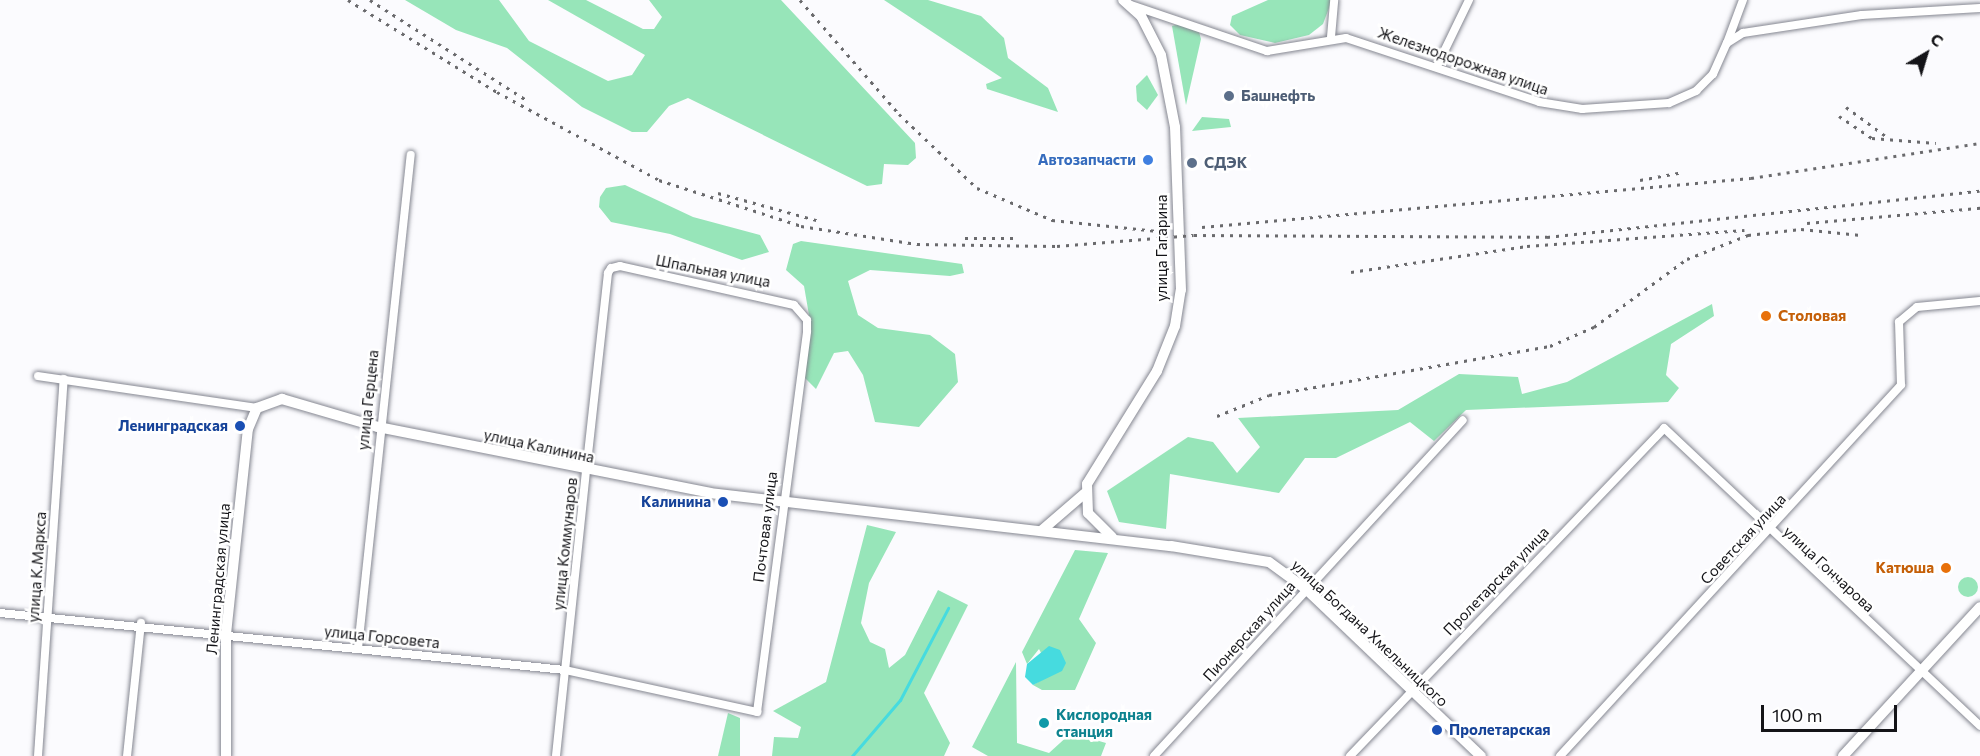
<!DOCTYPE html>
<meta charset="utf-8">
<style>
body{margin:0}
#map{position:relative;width:1980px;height:756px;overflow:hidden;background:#fbfbfe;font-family:Commissioner,sans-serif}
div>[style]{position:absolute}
.green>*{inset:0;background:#97e5b9}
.round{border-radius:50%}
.water>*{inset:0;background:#46dbdf}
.stream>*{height:3px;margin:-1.5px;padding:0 1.5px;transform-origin:1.5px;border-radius:1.5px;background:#46dbdf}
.roads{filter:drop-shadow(0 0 2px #858791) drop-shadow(0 0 2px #858791)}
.street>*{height:8px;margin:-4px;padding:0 4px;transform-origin:4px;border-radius:4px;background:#fff}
.secondary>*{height:10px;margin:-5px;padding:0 5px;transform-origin:5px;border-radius:5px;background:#fff}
.rail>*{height:3px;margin-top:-1.5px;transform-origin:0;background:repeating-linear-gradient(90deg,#6a6a6d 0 3px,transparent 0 9px)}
.dots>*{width:16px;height:16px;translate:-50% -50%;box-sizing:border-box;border:3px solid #fff;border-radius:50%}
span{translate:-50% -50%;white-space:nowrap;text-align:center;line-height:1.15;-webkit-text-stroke:5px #fff;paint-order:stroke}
.street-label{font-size:15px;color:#141418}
.service-label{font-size:15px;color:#4e5e75;font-weight:700}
.left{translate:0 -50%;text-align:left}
.shop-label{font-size:15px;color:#366cbe;font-weight:700}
.right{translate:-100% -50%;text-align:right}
.food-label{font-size:15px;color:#c56008;font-weight:700}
.transit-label{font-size:15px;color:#164399;font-weight:700}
.culture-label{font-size:15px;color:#0d838f;font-weight:700}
.north{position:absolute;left:1896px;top:24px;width:60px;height:60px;-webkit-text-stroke:4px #fff;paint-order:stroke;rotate:38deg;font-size:16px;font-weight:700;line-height:24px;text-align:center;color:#141418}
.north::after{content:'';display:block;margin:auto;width:21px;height:27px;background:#141418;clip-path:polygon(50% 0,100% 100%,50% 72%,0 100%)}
.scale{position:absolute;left:1761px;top:705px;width:136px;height:27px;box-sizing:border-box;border:3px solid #141418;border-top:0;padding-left:8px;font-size:18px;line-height:21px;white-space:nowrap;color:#141418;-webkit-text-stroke:4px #fff;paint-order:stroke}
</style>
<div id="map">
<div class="green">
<i style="clip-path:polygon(405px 0,499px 0,529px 41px,608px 81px,632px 75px,645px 55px,548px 0,586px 0,643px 29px,654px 29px,662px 17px,649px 0,781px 0,915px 143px,916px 158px,908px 165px,884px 164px,882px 184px,867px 186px,688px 98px,669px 106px,647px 132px,632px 132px,582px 107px,507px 48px,456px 30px)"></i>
<i style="clip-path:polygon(884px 0,928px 0,981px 16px,1004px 38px,1008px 58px,1048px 88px,1058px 112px,987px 89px,986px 84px,1002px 78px)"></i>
<i style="clip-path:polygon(1268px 0,1332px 0,1323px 24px,1309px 35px,1275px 43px,1240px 35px,1230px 25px,1232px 16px)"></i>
<i style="clip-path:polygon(1180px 24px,1199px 32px,1201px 39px,1186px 105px,1172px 26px)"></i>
<i style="clip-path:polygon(1147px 75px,1158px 95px,1147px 110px,1137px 101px,1136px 86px)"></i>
<i style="clip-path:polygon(1202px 117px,1229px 119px,1231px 127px,1192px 131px)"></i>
<i style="clip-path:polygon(625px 185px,693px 217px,760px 235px,769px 252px,742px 260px,670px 234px,611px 222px,599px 207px,600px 197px,606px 188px)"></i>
<i style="clip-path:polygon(801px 241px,962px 264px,964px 273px,950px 276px,870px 270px,848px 281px,858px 315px,878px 328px,930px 335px,955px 354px,958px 382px,919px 427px,875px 422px,863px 375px,848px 351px,834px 353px,816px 389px,805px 378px,810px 321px,804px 286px,786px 270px,793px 244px)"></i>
<i style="clip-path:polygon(1712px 304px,1714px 316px,1671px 344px,1666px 375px,1679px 388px,1668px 402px,1466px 410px,1434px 441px,1410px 422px,1336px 458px,1305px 458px,1279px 493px,1170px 474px,1166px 529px,1119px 522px,1107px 491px,1188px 437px,1213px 442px,1237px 473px,1260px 447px,1238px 418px,1398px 410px,1459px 374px,1518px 377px,1522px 394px,1567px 382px)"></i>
<i style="clip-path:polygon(867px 525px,896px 532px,869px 583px,861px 623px,870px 642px,885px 649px,889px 668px,905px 655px,938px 590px,968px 605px,924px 693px,950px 743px,944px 756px,772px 756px,774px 737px,798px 738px,801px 727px,773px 711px,826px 682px)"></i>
<i style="clip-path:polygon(1075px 550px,1108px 553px,1079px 619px,1096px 643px,1075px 690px,1042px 690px,1033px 685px,1052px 674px,1039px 649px,1027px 664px,1022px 652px)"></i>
<i class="round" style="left:1958px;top:577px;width:20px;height:20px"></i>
<i style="clip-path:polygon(1016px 662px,1017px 743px,1049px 753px,1071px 733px,1106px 743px,1101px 756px,988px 756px,972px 747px)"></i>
<i style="clip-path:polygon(728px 713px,740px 718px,740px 756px,718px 756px)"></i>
</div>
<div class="water">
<i style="clip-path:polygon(1049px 646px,1060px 650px,1066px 663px,1062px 671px,1033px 685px,1025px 677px,1027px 664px)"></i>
</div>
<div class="stream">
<i style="left:852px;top:756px;width:74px;rotate:-49.4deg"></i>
<i style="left:900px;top:700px;width:104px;rotate:-62.4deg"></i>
</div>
<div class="roads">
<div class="street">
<i style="left:1131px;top:5px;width:144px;rotate:18.7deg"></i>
<i style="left:1267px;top:51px;width:80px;rotate:-9.3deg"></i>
<i style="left:1346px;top:38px;width:203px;rotate:18.3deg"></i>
<i style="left:1539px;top:102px;width:44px;rotate:9.2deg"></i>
<i style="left:1582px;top:109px;width:87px;rotate:-3.9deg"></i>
<i style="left:1669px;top:103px;width:30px;rotate:-24deg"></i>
<i style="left:1696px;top:91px;width:24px;rotate:-45deg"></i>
<i style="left:1713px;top:74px;width:34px;rotate:-66deg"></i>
<i style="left:1727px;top:43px;width:19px;rotate:-32deg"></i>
<i style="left:1743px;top:33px;width:120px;rotate:-8.6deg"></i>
<i style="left:1862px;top:15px;width:118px;rotate:-3.4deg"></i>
<i style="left:1331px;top:37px;width:37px;rotate:-85deg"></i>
<i style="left:1727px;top:43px;width:46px;rotate:-69.6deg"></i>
<i style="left:1437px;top:66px;width:73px;rotate:-64.1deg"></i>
<i style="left:38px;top:376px;width:221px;rotate:8.3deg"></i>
<i style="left:0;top:613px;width:568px;rotate:5.76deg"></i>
<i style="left:565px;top:670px;width:197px;rotate:12.3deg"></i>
<i style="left:757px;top:712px;width:384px;rotate:-82.5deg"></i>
<i style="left:807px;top:331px;width:11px;rotate:-90deg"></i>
<i style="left:807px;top:320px;width:20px;rotate:-131deg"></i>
<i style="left:794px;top:305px;width:178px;rotate:-167.4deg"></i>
<i style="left:620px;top:266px;width:9px;rotate:167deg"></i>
<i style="left:611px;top:268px;width:6px;rotate:121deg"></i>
<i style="left:608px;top:273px;width:199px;rotate:96.3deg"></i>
<i style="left:586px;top:471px;width:200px;rotate:96deg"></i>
<i style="left:565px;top:670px;width:86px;rotate:96deg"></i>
<i style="left:358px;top:648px;width:496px;rotate:-83.9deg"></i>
<i style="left:38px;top:756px;width:378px;rotate:-86.1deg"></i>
<i style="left:127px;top:756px;width:134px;rotate:-84deg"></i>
<i style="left:1154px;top:756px;width:456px;rotate:-47.4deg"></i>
<i style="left:1350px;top:756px;width:454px;rotate:-46.2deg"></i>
<i style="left:1664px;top:428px;width:434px;rotate:43.3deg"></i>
<i style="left:1560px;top:756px;width:504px;rotate:-47.41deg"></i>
<i style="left:1901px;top:385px;width:63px;rotate:-91.8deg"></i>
<i style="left:1899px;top:322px;width:23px;rotate:-40deg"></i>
<i style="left:1917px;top:307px;width:63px;rotate:-5.4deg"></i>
</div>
<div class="secondary">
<i style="left:1041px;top:531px;width:57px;rotate:-40.7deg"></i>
<i style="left:1112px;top:537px;width:34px;rotate:-135deg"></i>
<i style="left:1088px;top:513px;width:29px;rotate:-92deg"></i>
<i style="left:1087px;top:484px;width:133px;rotate:-58.2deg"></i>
<i style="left:1157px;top:371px;width:48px;rotate:-68.2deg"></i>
<i style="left:1175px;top:326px;width:36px;rotate:-81deg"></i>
<i style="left:1181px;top:290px;width:163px;rotate:-92.1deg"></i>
<i style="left:1175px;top:127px;width:73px;rotate:-101deg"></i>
<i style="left:1161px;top:55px;width:44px;rotate:-117.1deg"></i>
<i style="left:1141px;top:16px;width:24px;rotate:-138deg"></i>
<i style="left:226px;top:756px;width:122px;rotate:-90deg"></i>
<i style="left:226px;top:634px;width:206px;rotate:-83.9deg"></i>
<i style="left:248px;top:429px;width:23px;rotate:-67deg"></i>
<i style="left:257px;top:408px;width:27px;rotate:-20deg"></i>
<i style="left:282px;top:399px;width:100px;rotate:16.3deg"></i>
<i style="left:378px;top:427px;width:338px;rotate:11.2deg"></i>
<i style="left:710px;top:493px;width:464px;rotate:6.6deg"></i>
<i style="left:1171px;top:546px;width:99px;rotate:9.3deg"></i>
<i style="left:1269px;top:562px;width:46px;rotate:36.1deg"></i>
<i style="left:1306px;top:589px;width:242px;rotate:43.7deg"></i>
<i style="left:1843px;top:756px;width:202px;rotate:-47.4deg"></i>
</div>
</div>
<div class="rail">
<i style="left:348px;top:0;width:175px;rotate:31.7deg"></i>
<i style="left:497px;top:92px;width:184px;rotate:28.5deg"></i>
<i style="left:659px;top:180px;width:149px;rotate:17.9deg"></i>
<i style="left:801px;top:226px;width:117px;rotate:8.8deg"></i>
<i style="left:917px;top:244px;width:140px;rotate:0.8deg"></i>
<i style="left:1057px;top:246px;width:137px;rotate:-4.6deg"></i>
<i style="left:1194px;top:235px;width:353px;rotate:0.3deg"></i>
<i style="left:1547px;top:237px;width:435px;rotate:-6.1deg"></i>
<i style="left:370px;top:0;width:184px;rotate:32.6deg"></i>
<i style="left:800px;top:0;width:151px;rotate:49deg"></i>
<i style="left:899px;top:114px;width:108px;rotate:43.5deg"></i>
<i style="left:977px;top:188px;width:82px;rotate:23.1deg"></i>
<i style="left:1052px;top:220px;width:106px;rotate:6deg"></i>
<i style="left:1846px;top:107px;width:51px;rotate:36.2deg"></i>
<i style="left:1839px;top:116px;width:40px;rotate:34deg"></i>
<i style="left:1872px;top:138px;width:64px;rotate:4.5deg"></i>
<i style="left:1640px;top:180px;width:44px;rotate:-10.5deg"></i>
<i style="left:718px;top:193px;width:106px;rotate:15.4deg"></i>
<i style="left:1807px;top:223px;width:174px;rotate:-5deg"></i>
<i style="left:1202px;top:227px;width:551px;rotate:-5.1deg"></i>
<i style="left:1751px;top:178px;width:232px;rotate:-8.7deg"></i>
<i style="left:965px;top:238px;width:48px"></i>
<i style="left:1351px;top:272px;width:178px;rotate:-8.4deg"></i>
<i style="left:1527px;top:246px;width:218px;rotate:-4.2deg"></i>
<i style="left:1217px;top:416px;width:56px;rotate:-22deg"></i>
<i style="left:1269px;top:395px;width:285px;rotate:-9.9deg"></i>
<i style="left:1550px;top:346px;width:48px;rotate:-23.4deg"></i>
<i style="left:1594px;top:327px;width:115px;rotate:-36.2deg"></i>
<i style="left:1687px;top:259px;width:66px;rotate:-21.5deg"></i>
<i style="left:1748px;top:235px;width:53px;rotate:-6.5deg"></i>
<i style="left:1801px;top:229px;width:60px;rotate:5.7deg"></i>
</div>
<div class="dots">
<i style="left:1229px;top:96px;background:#5c6f8a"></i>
<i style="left:1148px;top:160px;background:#3f7fe0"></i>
<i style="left:1192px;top:163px;background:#5c6f8a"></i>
<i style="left:1766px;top:316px;background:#e8710a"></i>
<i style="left:240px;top:426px;background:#1a4fb4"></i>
<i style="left:723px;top:502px;background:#1a4fb4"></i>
<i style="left:1946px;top:568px;background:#e8710a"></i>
<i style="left:1044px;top:723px;background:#0f9aa8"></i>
<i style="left:1437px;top:730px;background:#1a4fb4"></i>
</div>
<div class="street-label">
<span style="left:1463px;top:61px;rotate:19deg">Железнодорожная улица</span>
<span style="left:1162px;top:248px;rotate:-90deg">улица Гагарина</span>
<span style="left:713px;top:271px;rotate:11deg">Шпальная улица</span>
<span style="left:368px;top:400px;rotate:-84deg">улица Герцена</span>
<span style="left:539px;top:446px;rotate:12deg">улица Калинина</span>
<span style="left:765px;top:527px;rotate:-83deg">Почтовая улица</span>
<span style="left:1743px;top:539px;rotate:-47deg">Советская улица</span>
<span style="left:565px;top:544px;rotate:-84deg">улица Коммунаров</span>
<span style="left:37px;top:567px;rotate:-86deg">улица К.Маркса</span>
<span style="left:1829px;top:569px;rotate:43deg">улица Гончарова</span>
<span style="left:218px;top:579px;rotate:-85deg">Ленинградская улица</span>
<span style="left:1496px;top:581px;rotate:-46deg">Пролетарская улица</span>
<span style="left:1249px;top:631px;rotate:-48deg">Пионерская улица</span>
<span style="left:1370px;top:633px;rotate:43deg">улица Богдана Хмельницкого</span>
<span style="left:382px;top:637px;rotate:6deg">улица Горсовета</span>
</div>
<div class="service-label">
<span class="left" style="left:1241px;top:96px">Башнефть</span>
<span class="left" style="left:1204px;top:163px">СДЭК</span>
</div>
<div class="shop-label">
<span class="right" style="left:1136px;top:160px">Автозапчасти</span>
</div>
<div class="food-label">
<span class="left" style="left:1778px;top:316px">Столовая</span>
<span class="right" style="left:1934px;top:568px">Катюша</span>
</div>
<div class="transit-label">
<span class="right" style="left:228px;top:426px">Ленинградская</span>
<span class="right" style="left:711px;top:502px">Калинина</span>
<span class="left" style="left:1449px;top:730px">Пролетарская</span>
</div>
<div class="culture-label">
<span class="left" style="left:1056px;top:723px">Кислородная<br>станция</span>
</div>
<div class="north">С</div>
<div class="scale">100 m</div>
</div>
